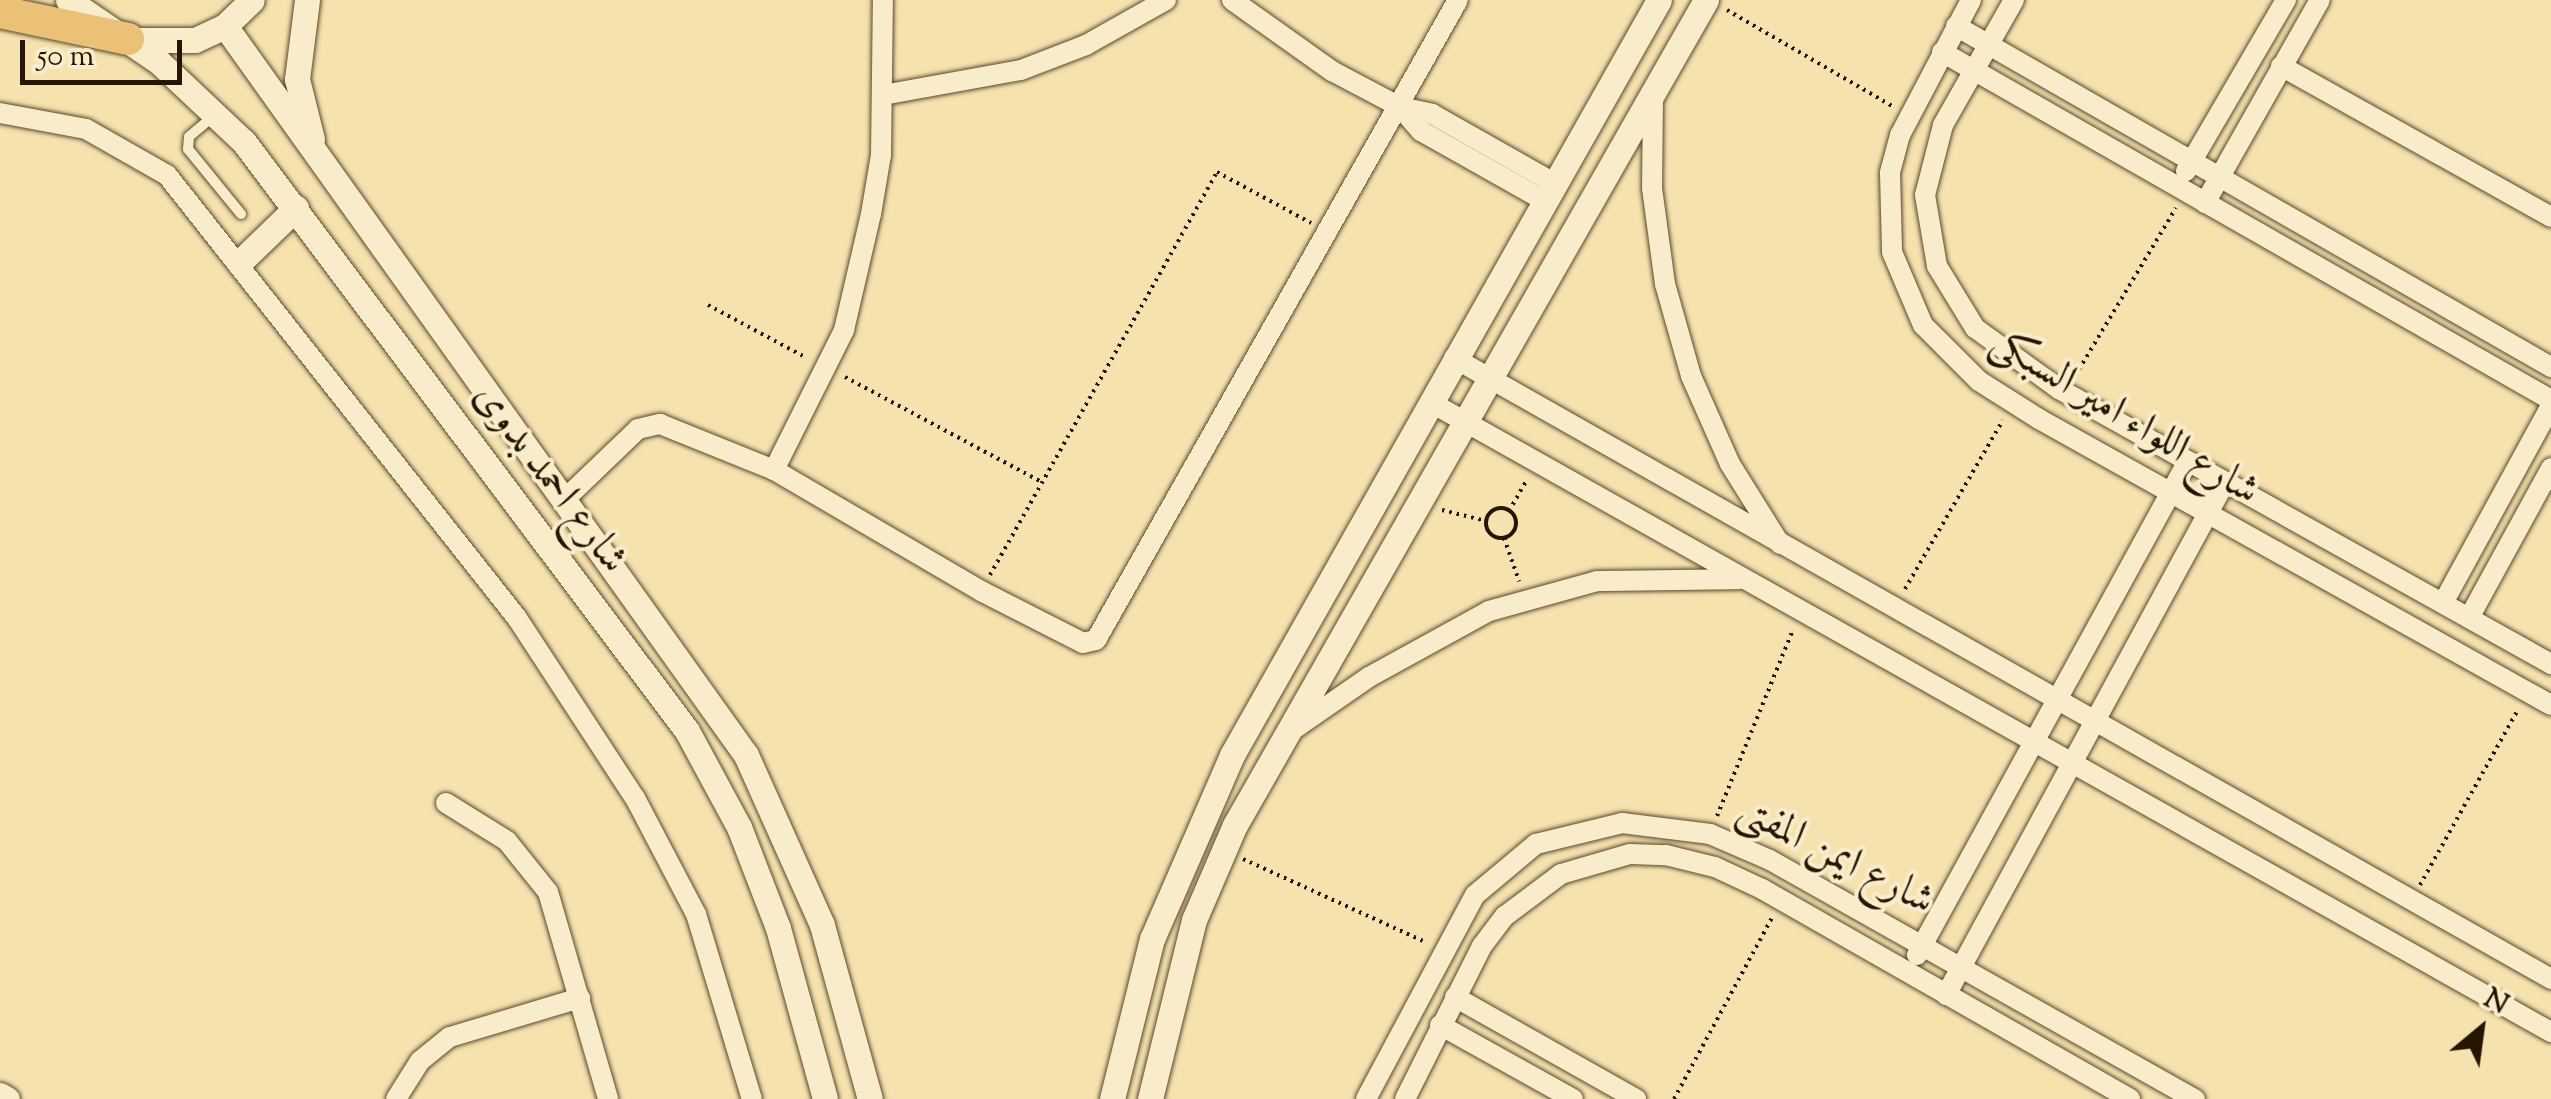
<!DOCTYPE html>
<meta charset="utf-8">
<style>
body{margin:0}
#map{position:relative;width:2551px;height:1099px;overflow:hidden;background:#f6e2ae;font-family:"Sorts Mill Goudy",Amiri,serif}
div>[style]{position:absolute}
.path>*{height:4px;margin-top:-2px;transform-origin:0;background:repeating-linear-gradient(90deg,#241601 0 2.5px,transparent 0 7.5px)}
.path>.ring{margin:-2px;padding:0;box-sizing:content-box;background:none;border:4px solid #241601;border-radius:50%}
.roads{filter:drop-shadow(0 0 2px #58492c) drop-shadow(0 0 2px #58492c)}
.service>*{height:10px;margin:-5px;padding:0 5px;transform-origin:5px;border-radius:5px;background:#f9ecca}
.minor>*{height:20px;margin:-10px;padding:0 10px;transform-origin:10px;border-radius:10px;background:#f9ecca}
.tertiary>*{height:25px;margin:-12.5px;padding:0 12.5px;transform-origin:12.5px;border-radius:12.5px;background:#f9ecca}
.trunk>*{height:32px;margin:-16px;padding:0 16px;transform-origin:16px;border-radius:16px;background:#ebc177}
span{translate:-50% -50%;white-space:nowrap;text-align:center;line-height:1.15;-webkit-text-stroke:8px #f9ecca;paint-order:stroke}
.street-label{font-size:42px;color:#241601}
.north{position:absolute;left:2431px;top:979px;width:100px;height:100px;-webkit-text-stroke:8px #f9ecca;paint-order:stroke;rotate:29deg;font-size:28px;font-weight:700;line-height:40px;text-align:center;color:#241601}
.north::after{content:'';display:block;margin:auto;width:35px;height:45px;background:#241601;clip-path:polygon(50% 0,100% 100%,50% 72%,0 100%)}
.scale{position:absolute;left:20px;top:40px;width:162px;height:45px;box-sizing:border-box;border:5px solid #241601;border-top:0;padding-left:12px;font-size:30px;line-height:35px;white-space:nowrap;color:#241601;-webkit-text-stroke:8px #f9ecca;paint-order:stroke}
</style>
<div id="map">
<div class="path">
<i style="left:1727px;top:10px;width:191px;rotate:30.2deg"></i>
<i style="left:708px;top:305px;width:110px;rotate:28.2deg"></i>
<i style="left:2075px;top:376px;width:196px;rotate:-59deg"></i>
<i style="left:845px;top:377px;width:223px;rotate:28.1deg"></i>
<i class="ring" style="left:1486px;top:508px;width:26px;height:26px"></i>
<i style="left:1442px;top:510px;width:45px;rotate:14deg"></i>
<i style="left:1509px;top:511px;width:36px;rotate:-60deg"></i>
<i style="left:1504px;top:538px;width:46px;rotate:70.8deg"></i>
<i style="left:990px;top:575px;width:463px;rotate:-60.6deg"></i>
<i style="left:1217px;top:172px;width:107px;rotate:28.5deg"></i>
<i style="left:1905px;top:589px;width:195px;rotate:-59.9deg"></i>
<i style="left:1717px;top:816px;width:201px;rotate:-67.8deg"></i>
<i style="left:1243px;top:859px;width:200px;rotate:24.5deg"></i>
<i style="left:2420px;top:885px;width:201px;rotate:-60.8deg"></i>
<i style="left:1674px;top:1099px;width:206px;rotate:-61.6deg"></i>
</div>
<div class="roads">
<div class="service">
<i style="left:216px;top:114px;width:35px;rotate:140deg"></i>
<i style="left:189px;top:137px;width:12px;rotate:95deg"></i>
<i style="left:188px;top:149px;width:84px;rotate:50.8deg"></i>
</div>
<div class="minor">
<i style="left:1232px;top:0;width:123px;rotate:35.4deg"></i>
<i style="left:1332px;top:71px;width:77px;rotate:27.9deg"></i>
<i style="left:1400px;top:107px;width:33px;rotate:12deg"></i>
<i style="left:1432px;top:114px;width:140px;rotate:29.5deg"></i>
<i style="left:1971px;top:0;width:153px;rotate:117.7deg"></i>
<i style="left:1900px;top:135px;width:39px;rotate:105deg"></i>
<i style="left:1890px;top:173px;width:79px;rotate:88.5deg"></i>
<i style="left:1892px;top:252px;width:79px;rotate:67deg"></i>
<i style="left:1923px;top:325px;width:79px;rotate:45deg"></i>
<i style="left:1979px;top:381px;width:71px;rotate:32.3deg"></i>
<i style="left:2039px;top:419px;width:586px;rotate:29.19deg"></i>
<i style="left:2014px;top:0;width:144px;rotate:119.6deg"></i>
<i style="left:1943px;top:125px;width:72px;rotate:104.4deg"></i>
<i style="left:1925px;top:195px;width:72px;rotate:80.4deg"></i>
<i style="left:1937px;top:266px;width:73px;rotate:58.5deg"></i>
<i style="left:1975px;top:328px;width:104px;rotate:36deg"></i>
<i style="left:2059px;top:389px;width:564px;rotate:29.2deg"></i>
<i style="left:1956px;top:26px;width:686px;rotate:29.82deg"></i>
<i style="left:1942px;top:52px;width:701px;rotate:29.74deg"></i>
<i style="left:2281px;top:66px;width:309px;rotate:29.2deg"></i>
<i style="left:883px;top:95px;width:140px;rotate:-10.3deg"></i>
<i style="left:1021px;top:70px;width:70px;rotate:-21deg"></i>
<i style="left:1086px;top:45px;width:92px;rotate:-29.4deg"></i>
<i style="left:1653px;top:95px;width:93px;rotate:90.6deg"></i>
<i style="left:1652px;top:188px;width:97px;rotate:82.3deg"></i>
<i style="left:1665px;top:284px;width:96px;rotate:74.2deg"></i>
<i style="left:1691px;top:376px;width:96px;rotate:66.1deg"></i>
<i style="left:1730px;top:464px;width:94px;rotate:58deg"></i>
<i style="left:1400px;top:107px;width:32px;rotate:49deg"></i>
<i style="left:1421px;top:131px;width:142px;rotate:29.4deg"></i>
<i style="left:0;top:113px;width:87px;rotate:10.5deg"></i>
<i style="left:86px;top:129px;width:93px;rotate:29.6deg"></i>
<i style="left:167px;top:175px;width:565px;rotate:51.69deg"></i>
<i style="left:517px;top:618px;width:215px;rotate:56.8deg"></i>
<i style="left:635px;top:798px;width:131px;rotate:62.3deg"></i>
<i style="left:696px;top:914px;width:193px;rotate:73.2deg"></i>
<i style="left:2186px;top:171px;width:198px;rotate:-59.7deg"></i>
<i style="left:2205px;top:203px;width:233px;rotate:-60.5deg"></i>
<i style="left:1454px;top:358px;width:1261px;rotate:29.51deg"></i>
<i style="left:1430px;top:402px;width:1286px;rotate:29.34deg"></i>
<i style="left:774px;top:470px;width:157px;rotate:-63.4deg"></i>
<i style="left:844px;top:330px;width:119px;rotate:-76.9deg"></i>
<i style="left:871px;top:214px;width:60px;rotate:-80.4deg"></i>
<i style="left:881px;top:155px;width:155px;rotate:-89.3deg"></i>
<i style="left:565px;top:499px;width:101px;rotate:-43.8deg"></i>
<i style="left:638px;top:429px;width:23px;rotate:-13deg"></i>
<i style="left:660px;top:424px;width:123px;rotate:22deg"></i>
<i style="left:774px;top:470px;width:240px;rotate:30.3deg"></i>
<i style="left:981px;top:591px;width:114px;rotate:27deg"></i>
<i style="left:1083px;top:643px;width:13px;rotate:-13deg"></i>
<i style="left:1096px;top:640px;width:735px;rotate:-60.51deg"></i>
<i style="left:2443px;top:603px;width:225px;rotate:-61.3deg"></i>
<i style="left:2469px;top:618px;width:171px;rotate:-61.3deg"></i>
<i style="left:1291px;top:731px;width:95px;rotate:-34.7deg"></i>
<i style="left:1369px;top:677px;width:137px;rotate:-28.8deg"></i>
<i style="left:1489px;top:611px;width:112px;rotate:-15.5deg"></i>
<i style="left:1597px;top:581px;width:142px;rotate:-0.8deg"></i>
<i style="left:446px;top:803px;width:72px;rotate:31.9deg"></i>
<i style="left:507px;top:841px;width:65px;rotate:51.2deg"></i>
<i style="left:548px;top:892px;width:216px;rotate:73.8deg"></i>
<i style="left:1917px;top:955px;width:563px;rotate:-61.25deg"></i>
<i style="left:1946px;top:995px;width:584px;rotate:-61.46deg"></i>
<i style="left:1455px;top:997px;width:208px;rotate:29.4deg"></i>
<i style="left:1440px;top:1025px;width:152px;rotate:29.1deg"></i>
<i style="left:396px;top:1099px;width:45px;rotate:-57.7deg"></i>
<i style="left:420px;top:1061px;width:38px;rotate:-39deg"></i>
<i style="left:450px;top:1037px;width:136px;rotate:-16.7deg"></i>
<i style="left:1366px;top:1099px;width:231px;rotate:-61.9deg"></i>
<i style="left:1475px;top:895px;width:80px;rotate:-39.9deg"></i>
<i style="left:1536px;top:844px;width:89px;rotate:-13.7deg"></i>
<i style="left:1622px;top:823px;width:89px;rotate:7.1deg"></i>
<i style="left:1710px;top:834px;width:65px;rotate:23.4deg"></i>
<i style="left:1770px;top:860px;width:488px;rotate:29.4deg"></i>
<i style="left:1405px;top:1099px;width:171px;rotate:-63.3deg"></i>
<i style="left:1482px;top:946px;width:38px;rotate:-53deg"></i>
<i style="left:1505px;top:916px;width:70px;rotate:-36.9deg"></i>
<i style="left:1561px;top:874px;width:72px;rotate:-16.2deg"></i>
<i style="left:1630px;top:854px;width:36px;rotate:2deg"></i>
<i style="left:1666px;top:855px;width:50px;rotate:13.8deg"></i>
<i style="left:1715px;top:867px;width:52px;rotate:25.1deg"></i>
<i style="left:1762px;top:889px;width:424px;rotate:29.7deg"></i>
</div>
<div class="tertiary">
<i style="left:68px;top:0;width:110px;rotate:34.3deg"></i>
<i style="left:159px;top:62px;width:117px;rotate:43.3deg"></i>
<i style="left:244px;top:142px;width:737px;rotate:53.05deg"></i>
<i style="left:687px;top:731px;width:109px;rotate:61.6deg"></i>
<i style="left:739px;top:827px;width:108px;rotate:68.9deg"></i>
<i style="left:778px;top:928px;width:177px;rotate:74.6deg"></i>
<i style="left:307px;top:0;width:80px;rotate:97.2deg"></i>
<i style="left:297px;top:79px;width:62px;rotate:76deg"></i>
<i style="left:225px;top:26px;width:896px;rotate:54.45deg"></i>
<i style="left:746px;top:755px;width:186px;rotate:65.9deg"></i>
<i style="left:822px;top:925px;width:180px;rotate:74.6deg"></i>
<i style="left:133px;top:40px;width:62px"></i>
<i style="left:195px;top:40px;width:33px;rotate:-25deg"></i>
<i style="left:225px;top:26px;width:37px;rotate:-44deg"></i>
<i style="left:240px;top:262px;width:78px;rotate:-44deg"></i>
<i style="left:0;top:1095px;width:8px;rotate:30deg"></i>
<i style="left:1112px;top:1099px;width:165px;rotate:-76deg"></i>
<i style="left:1152px;top:939px;width:201px;rotate:-66.5deg"></i>
<i style="left:1232px;top:755px;width:867px;rotate:-60.51deg"></i>
<i style="left:1150px;top:1099px;width:184px;rotate:-76.2deg"></i>
<i style="left:1194px;top:920px;width:103px;rotate:-66.7deg"></i>
<i style="left:1235px;top:825px;width:950px;rotate:-60.28deg"></i>
</div>
<div class="trunk">
<i style="left:0;top:12px;width:131px;rotate:11.9deg"></i>
</div>
</div>
<div class="street-label">
<span style="left:2124px;top:418px;rotate:31deg">شارع اللواء امير السبكى</span>
<span style="left:549px;top:479px;rotate:53deg">شارع احمد بدوى</span>
<span style="left:1835px;top:857px;rotate:27deg">شارع ايمن المفتى</span>
</div>
<div class="north">N</div>
<div class="scale">50 m</div>
</div>
